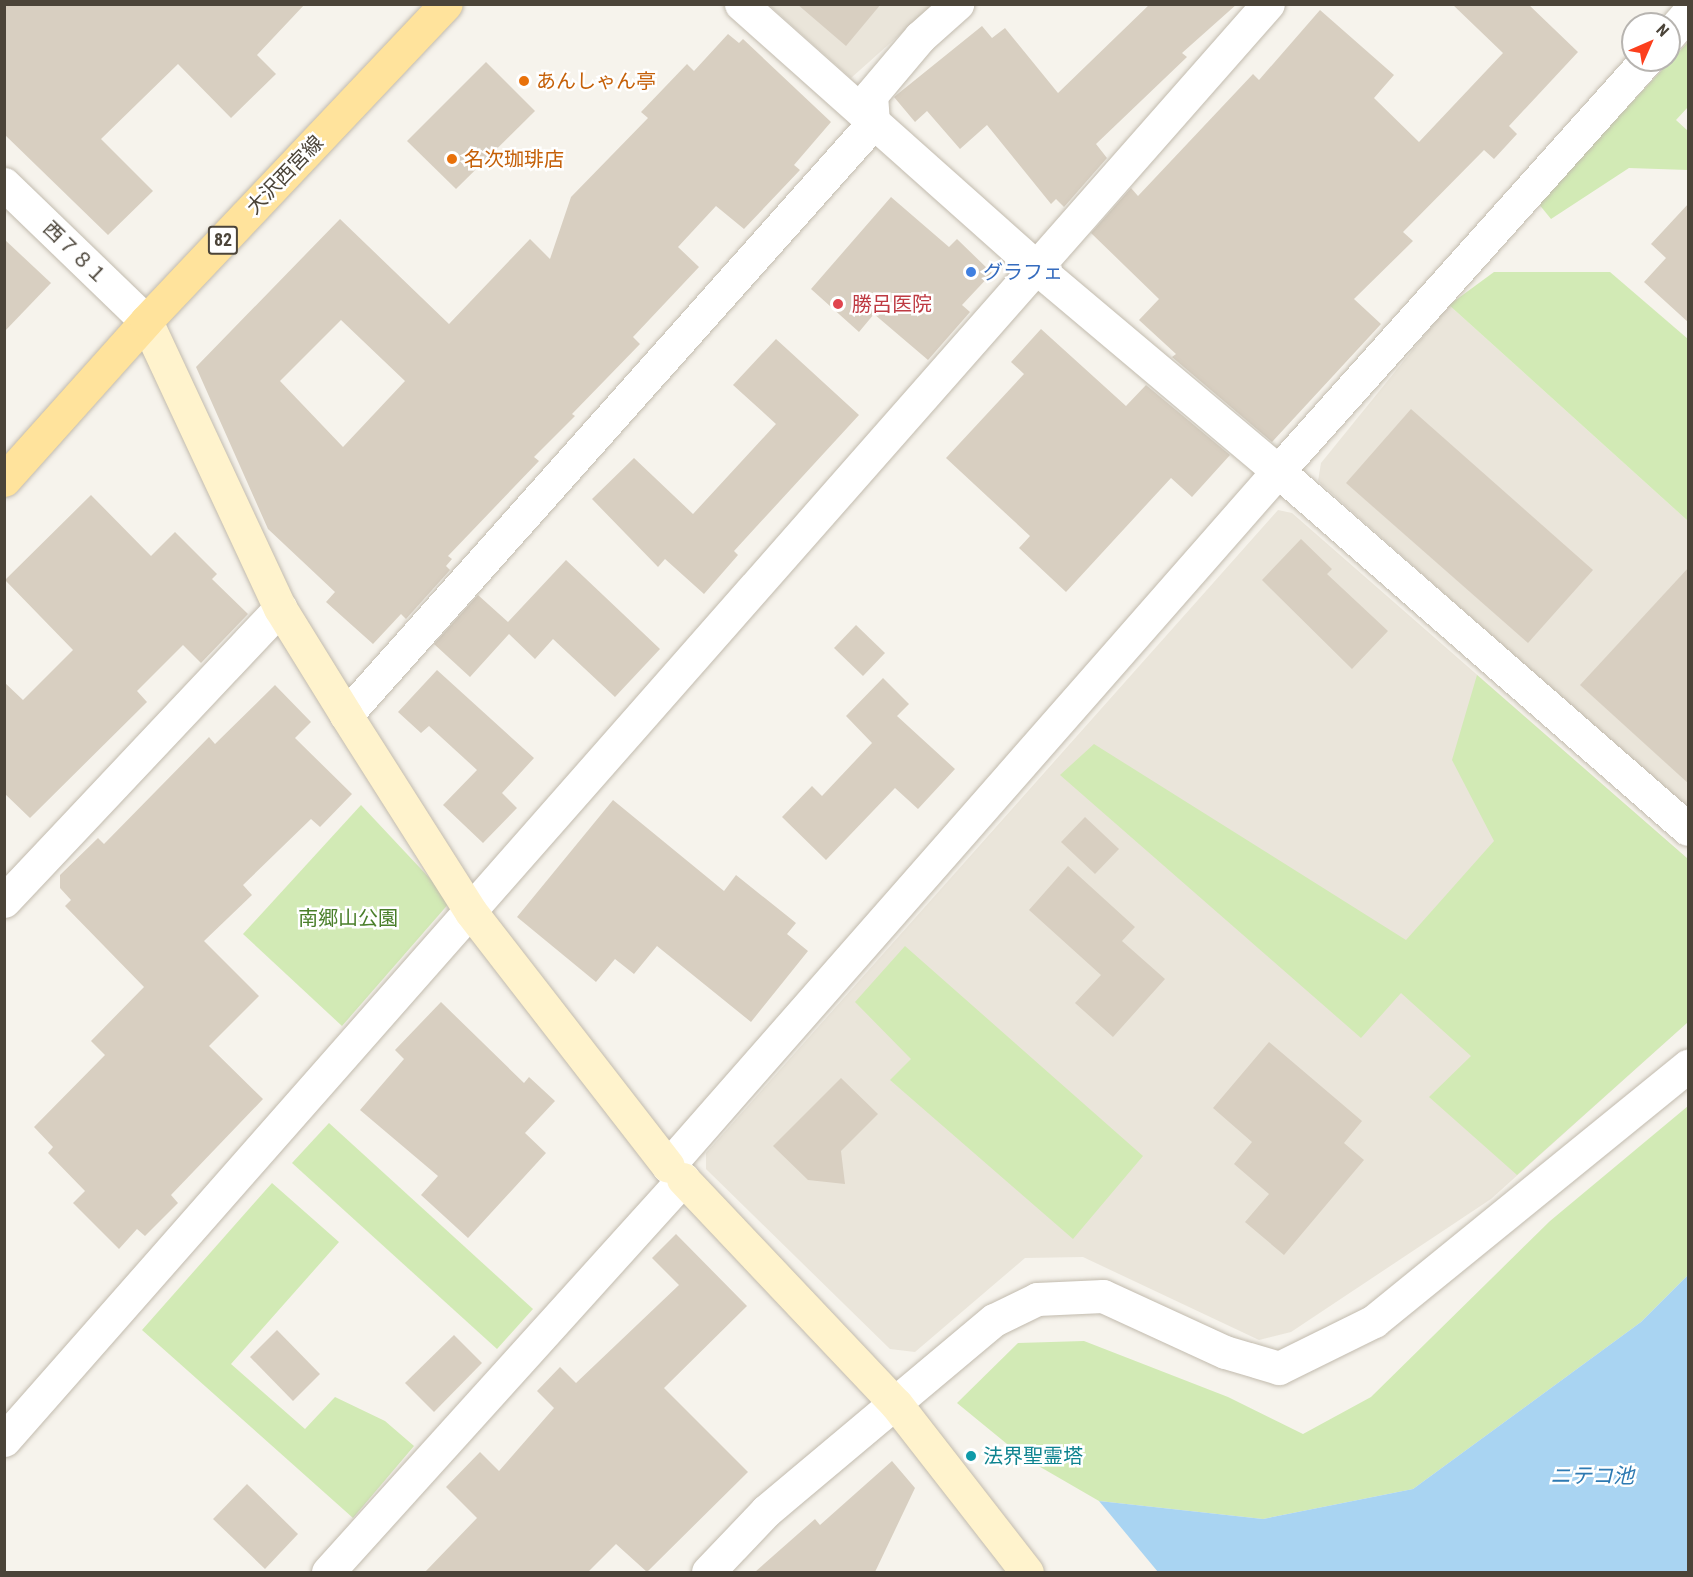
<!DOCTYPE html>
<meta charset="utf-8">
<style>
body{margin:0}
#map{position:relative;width:1693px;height:1577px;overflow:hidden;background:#f6f3ec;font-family:"Roboto Condensed","Noto Sans JP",sans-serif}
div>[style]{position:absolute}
.residential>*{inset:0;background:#eae5da}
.green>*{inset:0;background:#d2eab5}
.water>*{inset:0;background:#a9d4f2}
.building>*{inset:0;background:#d8cfc1}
.roads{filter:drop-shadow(0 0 2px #c2bbae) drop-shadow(0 0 2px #c2bbae)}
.street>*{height:33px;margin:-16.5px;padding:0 16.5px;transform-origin:16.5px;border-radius:16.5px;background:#fff}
.secondary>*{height:33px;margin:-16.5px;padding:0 16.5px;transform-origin:16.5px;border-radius:16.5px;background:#fff3cd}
.primary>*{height:33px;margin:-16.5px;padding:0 16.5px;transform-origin:16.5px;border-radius:16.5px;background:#ffe39c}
.dots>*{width:16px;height:16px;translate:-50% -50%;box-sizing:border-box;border:3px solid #fff;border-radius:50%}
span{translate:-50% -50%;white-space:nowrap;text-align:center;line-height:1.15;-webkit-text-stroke:5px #fff;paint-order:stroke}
.shield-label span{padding:2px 4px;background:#fff;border:2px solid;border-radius:4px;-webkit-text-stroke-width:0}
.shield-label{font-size:18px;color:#4b4439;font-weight:700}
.food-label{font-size:20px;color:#c56008}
.left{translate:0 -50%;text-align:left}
.street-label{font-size:20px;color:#4b4439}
.shop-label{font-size:20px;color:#366cbe}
.health-label{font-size:20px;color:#be3a42}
.park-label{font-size:20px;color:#4a7f2a}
.culture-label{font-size:20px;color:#0d838f}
.water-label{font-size:21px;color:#2e7ab2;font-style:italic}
.frame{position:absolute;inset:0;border:6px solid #4b4439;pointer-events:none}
.north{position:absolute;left:1621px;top:12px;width:60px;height:60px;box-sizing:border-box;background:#fff;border:2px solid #b7b4b0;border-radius:50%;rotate:45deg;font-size:16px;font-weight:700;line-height:24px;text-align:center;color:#4b4439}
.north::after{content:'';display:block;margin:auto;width:21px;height:27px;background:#fc3f1d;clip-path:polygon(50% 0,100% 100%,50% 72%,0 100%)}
</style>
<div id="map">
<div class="residential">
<i style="clip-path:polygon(769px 5px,933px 5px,851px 78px)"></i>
<i style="clip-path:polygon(1449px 305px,1688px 521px,1688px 810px,1318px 481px,1321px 463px)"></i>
<i style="clip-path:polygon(1278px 510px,1292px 513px,1688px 859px,1688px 1022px,1491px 1199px,1291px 1332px,1259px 1340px,1083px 1257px,1025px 1258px,915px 1352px,890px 1349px,706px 1169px,706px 1153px)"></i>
</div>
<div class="green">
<i style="clip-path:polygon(1688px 42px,1688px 107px,1676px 120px,1688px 131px,1688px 170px,1629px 168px,1551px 219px,1538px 203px)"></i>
<i style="clip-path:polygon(1494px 272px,1610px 272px,1688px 339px,1688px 521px,1449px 305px)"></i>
<i style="clip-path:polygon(1477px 675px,1688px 859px,1688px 1022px,1517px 1175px,1429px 1097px,1471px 1056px,1401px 993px,1361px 1038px,1060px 775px,1094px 744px,1406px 940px,1494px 841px,1452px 760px)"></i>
<i style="clip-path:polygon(361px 805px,451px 901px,342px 1026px,243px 934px)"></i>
<i style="clip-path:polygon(905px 946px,1143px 1156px,1073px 1239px,890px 1080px,911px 1059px,855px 1002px)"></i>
<i style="clip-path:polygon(1688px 1106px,1688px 1275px,1641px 1322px,1413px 1489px,1263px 1519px,1099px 1501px,1023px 1457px,957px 1403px,1018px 1343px,1084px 1341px,1228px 1397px,1303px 1434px,1371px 1397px,1550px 1221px)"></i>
<i style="clip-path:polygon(329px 1123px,533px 1309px,497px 1349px,292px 1163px)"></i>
<i style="clip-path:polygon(272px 1183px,339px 1242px,231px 1364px,305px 1429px,335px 1397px,385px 1421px,414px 1446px,353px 1518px,142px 1330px)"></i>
</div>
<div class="water">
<i style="clip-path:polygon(1688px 1275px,1688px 1572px,1158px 1572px,1099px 1501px,1263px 1519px,1413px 1489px,1641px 1322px)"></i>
</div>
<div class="building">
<i style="clip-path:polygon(4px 4px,305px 4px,257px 55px,276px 74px,231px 118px,178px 64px,101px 139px,153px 191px,108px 235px,4px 134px)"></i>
<i style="clip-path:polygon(797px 4px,881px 4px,846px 46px)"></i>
<i style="clip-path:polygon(1150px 4px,1237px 4px,1182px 53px,1187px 57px,1096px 144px,1107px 158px,1064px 207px,1056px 199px,1051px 204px,987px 125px,960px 149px,927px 111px,915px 122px,894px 97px,982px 26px,992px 38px,1005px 28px,1058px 93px)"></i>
<i style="clip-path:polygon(1452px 4px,1528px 4px,1578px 52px,1509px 126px,1517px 134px,1494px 159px,1484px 150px,1403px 232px,1413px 241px,1354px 299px,1381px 324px,1272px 442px,1172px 357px,1176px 354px,1139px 320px,1159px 299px,1091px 233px,1131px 188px,1138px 196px,1253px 74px,1259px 80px,1320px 10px,1394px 75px,1374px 98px,1419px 142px,1503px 53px)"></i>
<i style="clip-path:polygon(evenodd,728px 34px,739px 43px,743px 39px,831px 122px,794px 165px,800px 170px,744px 229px,716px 206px,678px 247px,699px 267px,633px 337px,640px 344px,572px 414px,575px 416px,534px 457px,539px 461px,448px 556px,452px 559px,446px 566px,450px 570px,406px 619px,401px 614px,373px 644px,326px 602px,335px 592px,268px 529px,196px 367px,340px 219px,449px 324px,530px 239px,550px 259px,571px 197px,648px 118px,641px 112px,687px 64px,694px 71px,728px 34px,341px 320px,405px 381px,343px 447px,280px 381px,341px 320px)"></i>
<i style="clip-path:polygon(486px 62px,535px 111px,456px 189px,407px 141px)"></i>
<i style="clip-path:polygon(891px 197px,949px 247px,957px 239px,992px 273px,962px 305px,970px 312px,928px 360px,874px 314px,859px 332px,811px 289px)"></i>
<i style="clip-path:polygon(1689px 203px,1689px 323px,1644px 282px,1666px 258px,1651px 244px)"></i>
<i style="clip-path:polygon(4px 239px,51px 283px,4px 332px)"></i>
<i style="clip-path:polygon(1041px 329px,1126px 406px,1146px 385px,1230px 455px,1192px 497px,1171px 478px,1066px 592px,1019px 548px,1030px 536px,946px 458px,1024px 374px,1011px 362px)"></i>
<i style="clip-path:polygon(776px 339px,859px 415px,734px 551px,738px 555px,704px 594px,665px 559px,658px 567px,592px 499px,634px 458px,693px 514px,776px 424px,733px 385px)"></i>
<i style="clip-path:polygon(1411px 409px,1593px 570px,1528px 643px,1346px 483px)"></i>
<i style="clip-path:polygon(91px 495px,151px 556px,175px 532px,217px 574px,212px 579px,248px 614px,201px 663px,183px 645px,137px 691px,147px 702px,30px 818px,4px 793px,4px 682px,23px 700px,73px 650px,5px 580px)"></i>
<i style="clip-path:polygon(1301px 539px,1332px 569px,1327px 574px,1388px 631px,1352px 669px,1262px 580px)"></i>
<i style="clip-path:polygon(566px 560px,660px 649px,615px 697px,553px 639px,535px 659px,509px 634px,470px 677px,434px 644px,478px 595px,508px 622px)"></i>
<i style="clip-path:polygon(1689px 567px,1689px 784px,1580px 685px)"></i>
<i style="clip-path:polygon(856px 625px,885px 653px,863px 676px,834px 648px)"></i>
<i style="clip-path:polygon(437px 670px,534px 758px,502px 793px,517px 808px,483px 843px,443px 805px,477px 770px,429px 726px,421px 733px,398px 712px)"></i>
<i style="clip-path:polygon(883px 678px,909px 704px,897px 716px,955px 769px,918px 809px,895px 788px,826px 860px,782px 817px,812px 786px,822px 796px,872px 743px,846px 716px)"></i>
<i style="clip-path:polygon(275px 685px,311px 722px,295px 738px,352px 794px,320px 827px,311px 819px,243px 885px,252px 895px,204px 941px,259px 996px,209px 1046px,263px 1099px,171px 1195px,178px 1203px,145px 1236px,137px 1229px,119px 1249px,73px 1203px,85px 1191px,48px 1153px,53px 1147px,34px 1127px,105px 1055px,91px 1041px,144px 987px,65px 906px,71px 900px,60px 888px,60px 875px,98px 838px,104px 844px,209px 737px,215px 744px)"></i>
<i style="clip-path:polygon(613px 800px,724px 891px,736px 875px,796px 923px,787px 934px,808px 951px,751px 1022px,657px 946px,634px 974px,615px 959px,596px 982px,517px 917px)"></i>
<i style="clip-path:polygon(1085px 817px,1119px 849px,1095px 874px,1061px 842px)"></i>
<i style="clip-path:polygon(1068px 866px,1135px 927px,1122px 941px,1165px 979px,1113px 1037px,1075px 1003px,1101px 975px,1029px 910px)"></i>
<i style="clip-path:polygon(441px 1002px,524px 1083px,529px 1077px,555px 1101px,525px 1133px,546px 1153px,468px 1238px,421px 1195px,438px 1176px,360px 1110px,404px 1059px,395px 1050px)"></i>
<i style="clip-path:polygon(1269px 1042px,1362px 1121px,1344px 1143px,1364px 1160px,1284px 1255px,1245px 1222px,1269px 1194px,1234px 1164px,1252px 1142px,1213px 1108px)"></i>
<i style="clip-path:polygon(841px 1078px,878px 1114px,841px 1151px,845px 1184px,808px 1180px,773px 1146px)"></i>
<i style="clip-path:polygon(676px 1234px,747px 1306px,664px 1388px,748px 1472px,647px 1572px,616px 1544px,588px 1572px,425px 1572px,477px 1518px,446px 1487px,480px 1452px,499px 1471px,554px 1408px,537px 1391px,560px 1367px,576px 1383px,679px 1285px,652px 1258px)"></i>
<i style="clip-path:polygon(277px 1330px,320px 1374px,293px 1401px,250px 1357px)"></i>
<i style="clip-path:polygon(454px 1335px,482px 1363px,434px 1412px,405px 1383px)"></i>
<i style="clip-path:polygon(892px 1461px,915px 1488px,875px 1572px,755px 1572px,815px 1519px,820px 1525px)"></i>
<i style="clip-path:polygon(247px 1484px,298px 1534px,265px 1569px,213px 1519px)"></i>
</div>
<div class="roads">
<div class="street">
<i style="left:741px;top:4px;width:398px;rotate:41.7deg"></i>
<i style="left:1038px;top:269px;width:314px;rotate:40.1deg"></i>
<i style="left:1278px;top:471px;width:544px;rotate:41.13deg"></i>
<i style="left:1669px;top:35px;width:29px;rotate:-49deg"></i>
<i style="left:4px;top:184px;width:197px;rotate:44deg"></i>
<i style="left:346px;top:715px;width:793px;rotate:-48.32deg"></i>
<i style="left:873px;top:123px;width:28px;rotate:-94deg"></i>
<i style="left:871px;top:95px;width:76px;rotate:-49.8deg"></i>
<i style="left:920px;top:37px;width:50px;rotate:-41.7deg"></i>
<i style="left:4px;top:901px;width:403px;rotate:-46.7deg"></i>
<i style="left:4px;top:1440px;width:1913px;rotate:-48.65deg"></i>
<i style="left:328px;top:1572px;width:530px;rotate:-47.91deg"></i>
<i style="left:683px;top:1179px;width:20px;rotate:-139deg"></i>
<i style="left:668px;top:1166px;width:925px;rotate:-48.73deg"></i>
<i style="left:1278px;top:471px;width:552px;rotate:-48.16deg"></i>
<i style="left:708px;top:1572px;width:84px;rotate:-46.4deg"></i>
<i style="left:766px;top:1511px;width:297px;rotate:-40deg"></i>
<i style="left:994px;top:1320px;width:48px;rotate:-26deg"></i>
<i style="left:1037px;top:1299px;width:66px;rotate:-2.6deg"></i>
<i style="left:1103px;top:1296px;width:134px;rotate:24.7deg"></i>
<i style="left:1225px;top:1352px;width:56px;rotate:16.5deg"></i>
<i style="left:1279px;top:1368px;width:106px;rotate:-26.3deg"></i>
<i style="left:1374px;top:1321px;width:405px;rotate:-39.1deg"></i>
</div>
<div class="secondary">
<i style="left:146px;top:321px;width:317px;rotate:65deg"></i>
<i style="left:280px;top:608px;width:126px;rotate:58.3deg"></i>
<i style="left:346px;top:715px;width:233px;rotate:57.6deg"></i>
<i style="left:471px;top:912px;width:321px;rotate:52.2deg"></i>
<i style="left:683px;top:1179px;width:310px;rotate:46.6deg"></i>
<i style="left:896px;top:1404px;width:213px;rotate:52.1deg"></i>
</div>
<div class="primary">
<i style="left:4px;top:480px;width:213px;rotate:-48.2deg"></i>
<i style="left:146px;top:321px;width:436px;rotate:-46.6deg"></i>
</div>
</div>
<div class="dots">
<i style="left:524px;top:81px;background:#e8710a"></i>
<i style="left:452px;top:159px;background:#e8710a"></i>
<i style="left:971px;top:272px;background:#3f7fe0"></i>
<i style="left:838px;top:304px;background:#e0444e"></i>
<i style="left:971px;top:1456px;background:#0f9aa8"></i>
</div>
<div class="shield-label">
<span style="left:223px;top:240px">82</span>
</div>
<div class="food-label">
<span class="left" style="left:536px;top:81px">あんしゃん亭</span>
<span class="left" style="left:464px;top:159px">名次珈琲店</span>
</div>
<div class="street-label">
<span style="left:285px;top:175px;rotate:-46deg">大沢西宮線</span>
<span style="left:75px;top:253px;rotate:44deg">西７８１</span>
</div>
<div class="shop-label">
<span class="left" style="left:983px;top:272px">グラフェ</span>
</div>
<div class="health-label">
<span class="left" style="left:852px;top:304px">勝呂医院</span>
</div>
<div class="park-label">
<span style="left:348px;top:918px">南郷山公園</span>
</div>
<div class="culture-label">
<span class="left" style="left:983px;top:1456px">法界聖霊塔</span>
</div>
<div class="water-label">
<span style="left:1592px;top:1476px">ニテコ池</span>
</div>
<div class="frame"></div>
<div class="north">N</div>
</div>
